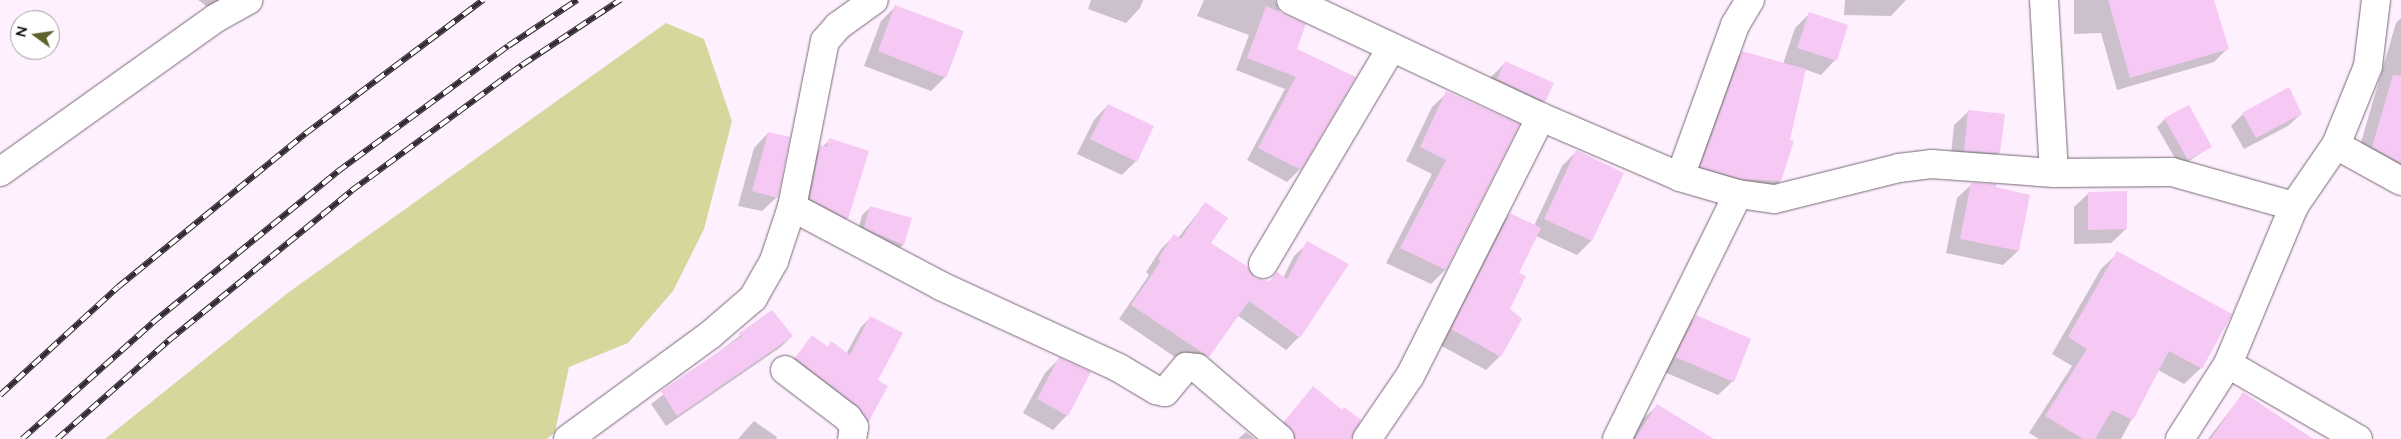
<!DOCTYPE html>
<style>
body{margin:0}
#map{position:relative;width:2401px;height:439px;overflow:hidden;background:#fff0ff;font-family:Mulish,sans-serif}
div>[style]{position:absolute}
.water>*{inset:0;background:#d6d79d}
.shadow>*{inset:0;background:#0003}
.building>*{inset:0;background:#f5c9f4}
.roads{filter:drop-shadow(0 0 1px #766875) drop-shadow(0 0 1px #766875)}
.minor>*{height:28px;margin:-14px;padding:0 14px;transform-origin:14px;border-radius:14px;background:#fff}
.rail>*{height:5.5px;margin-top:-2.75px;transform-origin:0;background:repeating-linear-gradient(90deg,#fff 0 11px,#322c32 0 22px);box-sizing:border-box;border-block:1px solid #322c32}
span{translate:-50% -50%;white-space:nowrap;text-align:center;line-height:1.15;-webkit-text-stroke:4px #fff;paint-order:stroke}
.north{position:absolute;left:10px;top:10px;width:50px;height:50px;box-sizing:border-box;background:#fff;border:1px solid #a09ea0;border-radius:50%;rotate:284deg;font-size:14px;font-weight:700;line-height:20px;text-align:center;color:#110c11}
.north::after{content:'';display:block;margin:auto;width:18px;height:22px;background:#61612e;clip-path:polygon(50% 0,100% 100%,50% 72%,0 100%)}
</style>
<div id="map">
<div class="water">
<i style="clip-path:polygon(666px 23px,704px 39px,732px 121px,704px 229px,673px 291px,628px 343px,569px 367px,555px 432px,547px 439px,105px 439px,289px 292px)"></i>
</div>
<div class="shadow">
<i style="clip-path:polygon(198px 0,223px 0,209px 8px)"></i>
<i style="clip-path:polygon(1091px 0,1143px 0,1140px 8px,1126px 23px,1088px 9px)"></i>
<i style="clip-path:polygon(1204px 0,1275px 0,1295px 50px,1352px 77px,1300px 169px,1287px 182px,1247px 160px,1285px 89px,1236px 70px,1249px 35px,1197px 16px)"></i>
<i style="clip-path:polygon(1845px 0,1906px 0,1891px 16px,1844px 15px)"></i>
<i style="clip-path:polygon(2074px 0,2213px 0,2228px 48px,2214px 62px,2117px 90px,2101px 33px,2074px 34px)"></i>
<i style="clip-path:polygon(896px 6px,945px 77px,931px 91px,864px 66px,881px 21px)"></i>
<i style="clip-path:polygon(1809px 14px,1835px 60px,1821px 75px,1804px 69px,1780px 181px,1770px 191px,1691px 177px,1733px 62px,1743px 52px,1783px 64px,1795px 28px)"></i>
<i style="clip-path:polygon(2401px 18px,2401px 186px,2354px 166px,2396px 23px)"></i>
<i style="clip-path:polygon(1506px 62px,1544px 101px,1530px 115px,1484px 94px,1491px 77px)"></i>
<i style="clip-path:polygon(1447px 93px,1518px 125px,1445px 270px,1431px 284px,1386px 263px,1432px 174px,1406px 161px,1432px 107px)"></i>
<i style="clip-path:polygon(1108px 105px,1136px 161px,1122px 175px,1077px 154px,1094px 120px)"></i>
<i style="clip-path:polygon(1969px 111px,1999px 153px,1985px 167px,1950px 165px,1954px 125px)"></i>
<i style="clip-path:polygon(2243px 114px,2301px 114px,2288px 126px,2244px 149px,2231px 126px)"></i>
<i style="clip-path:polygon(2165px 119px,2210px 147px,2180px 167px,2157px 127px)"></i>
<i style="clip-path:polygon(768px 133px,777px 197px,762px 211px,738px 206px,754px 148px)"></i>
<i style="clip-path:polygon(830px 140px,847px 218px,832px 232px,796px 213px,806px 161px)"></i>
<i style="clip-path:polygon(1576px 152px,1623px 174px,1591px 241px,1577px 255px,1536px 236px,1518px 274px,1508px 309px,1516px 314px,1500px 356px,1486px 370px,1438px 344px,1496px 229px,1510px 214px,1534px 226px,1562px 166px)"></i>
<i style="clip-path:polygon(1972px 184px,1995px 188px,2018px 251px,2003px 265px,1946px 253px,1957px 198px)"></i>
<i style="clip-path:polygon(2089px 193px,2126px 229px,2111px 243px,2074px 244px,2074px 207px)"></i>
<i style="clip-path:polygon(1205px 204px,1210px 243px,1255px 279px,1269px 282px,1277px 273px,1283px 278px,1294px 256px,1308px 243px,1299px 337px,1286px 350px,1237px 315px,1194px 370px,1119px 319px,1149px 275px,1146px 272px,1161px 249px,1174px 236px,1178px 238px)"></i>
<i style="clip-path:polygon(870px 208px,910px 219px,903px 245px,895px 252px,857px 235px,862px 215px)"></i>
<i style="clip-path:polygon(2118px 253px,2201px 368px,2184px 384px,2158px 370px,2121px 439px,2039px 439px,2029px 433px,2072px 366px,2052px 354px,2101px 269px)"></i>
<i style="clip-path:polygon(772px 311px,792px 336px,781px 347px,666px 426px,651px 404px)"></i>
<i style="clip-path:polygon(871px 317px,876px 381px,886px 386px,867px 422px,858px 431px,786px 369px,812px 337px,827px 348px,831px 343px,846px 354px,861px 327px)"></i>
<i style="clip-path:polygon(1696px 317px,1733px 381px,1718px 395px,1662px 371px,1681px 331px)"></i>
<i style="clip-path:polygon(1059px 359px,1067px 415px,1053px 430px,1023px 413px,1045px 373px)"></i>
<i style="clip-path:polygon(1313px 388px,1351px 439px,1272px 439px,1271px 437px)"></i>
<i style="clip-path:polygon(2243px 394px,2313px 439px,2208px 439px)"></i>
<i style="clip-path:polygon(1658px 405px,1684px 439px,1631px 439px,1643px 419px)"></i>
<i style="clip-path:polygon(754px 421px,777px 437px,776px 439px,738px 439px)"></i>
<i style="clip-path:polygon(1246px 432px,1255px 439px,1238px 439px)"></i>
</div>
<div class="building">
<i style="clip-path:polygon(2108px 0,2214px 0,2229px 49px,2130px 78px)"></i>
<i style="clip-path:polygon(895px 5px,964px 31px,946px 78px,878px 51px)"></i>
<i style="clip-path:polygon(1266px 6px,1306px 24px,1297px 49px,1356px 77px,1301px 170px,1258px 148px,1296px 77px,1247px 58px)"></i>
<i style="clip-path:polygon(1809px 12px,1848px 25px,1837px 61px,1797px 48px)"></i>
<i style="clip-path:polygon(1742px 51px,1806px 69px,1790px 140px,1794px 141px,1781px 181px,1741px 179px,1700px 167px)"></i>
<i style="clip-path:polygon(1505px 61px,1554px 83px,1545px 102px,1497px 79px)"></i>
<i style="clip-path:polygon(2393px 75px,2401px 76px,2401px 163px,2372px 147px)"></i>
<i style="clip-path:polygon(2289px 87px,2302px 114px,2256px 138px,2242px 113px)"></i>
<i style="clip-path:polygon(1446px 91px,1520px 124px,1446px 270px,1400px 248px,1446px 160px,1420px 147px)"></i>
<i style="clip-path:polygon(1108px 104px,1154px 126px,1137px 162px,1090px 139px)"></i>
<i style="clip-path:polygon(2189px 105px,2212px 147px,2188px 160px,2164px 118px)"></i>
<i style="clip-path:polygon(1968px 110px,2005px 114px,2000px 153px,1964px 151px)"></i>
<i style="clip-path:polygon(768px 132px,790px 137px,778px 198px,752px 191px)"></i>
<i style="clip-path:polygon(829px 138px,869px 151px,848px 219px,810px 199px,820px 145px,827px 147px)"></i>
<i style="clip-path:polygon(1576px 150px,1624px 173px,1592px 241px,1544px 219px)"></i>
<i style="clip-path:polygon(1971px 183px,1997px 184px,1996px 187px,2030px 195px,2019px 251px,1960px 239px)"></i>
<i style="clip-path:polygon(2127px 191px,2127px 229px,2088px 230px,2088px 192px)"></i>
<i style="clip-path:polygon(1205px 202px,1228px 218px,1211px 243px,1248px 267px,1255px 278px,1270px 281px,1277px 272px,1287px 279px,1307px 241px,1349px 264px,1300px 338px,1249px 301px,1209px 357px,1131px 305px,1161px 261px,1158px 259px,1174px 234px,1181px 239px)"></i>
<i style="clip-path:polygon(870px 206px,912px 218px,904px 245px,864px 228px)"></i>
<i style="clip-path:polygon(1510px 213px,1541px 228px,1519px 273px,1526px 276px,1510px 309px,1522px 319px,1501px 357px,1451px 329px)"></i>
<i style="clip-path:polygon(2117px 251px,2232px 314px,2202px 369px,2169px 351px,2133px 420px,2112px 410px,2095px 439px,2083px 439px,2045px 416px,2087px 349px,2068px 337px)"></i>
<i style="clip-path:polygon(772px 310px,793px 336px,677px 416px,661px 391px,742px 336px,738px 334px)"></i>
<i style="clip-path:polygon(1696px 315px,1751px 339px,1734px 382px,1675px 357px)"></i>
<i style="clip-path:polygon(870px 316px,903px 333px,878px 380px,888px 386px,868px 423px,857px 406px,795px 358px,812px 335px,828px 347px,831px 341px,850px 355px)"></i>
<i style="clip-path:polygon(1059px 357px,1091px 372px,1068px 416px,1037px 399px)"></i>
<i style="clip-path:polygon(1313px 386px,1342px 410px,1344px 407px,1361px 420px,1352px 439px,1295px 439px,1284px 422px)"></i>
<i style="clip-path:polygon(2243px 392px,2313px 439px,2211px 439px)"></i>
<i style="clip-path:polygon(1657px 404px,1714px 439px,1635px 439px)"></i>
</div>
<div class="roads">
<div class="minor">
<i style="left:1291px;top:0;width:276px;rotate:25.1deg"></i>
<i style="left:1541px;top:117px;width:151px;rotate:23.3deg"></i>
<i style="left:1680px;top:177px;width:60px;rotate:16.3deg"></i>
<i style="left:1738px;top:194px;width:37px;rotate:8deg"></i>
<i style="left:1775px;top:199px;width:128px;rotate:-14deg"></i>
<i style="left:1899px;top:168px;width:32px;rotate:-7deg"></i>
<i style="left:1931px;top:164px;width:123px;rotate:4.2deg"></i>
<i style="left:2054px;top:173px;width:118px;rotate:-0.5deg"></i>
<i style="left:2172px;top:172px;width:127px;rotate:15.6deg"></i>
<i style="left:2044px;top:0;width:173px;rotate:86.7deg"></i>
<i style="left:2336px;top:145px;width:74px;rotate:29deg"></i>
<i style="left:0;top:172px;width:265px;rotate:-35.5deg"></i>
<i style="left:216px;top:18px;width:37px;rotate:-29deg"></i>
<i style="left:1680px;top:177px;width:162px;rotate:-70.1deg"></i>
<i style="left:1735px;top:25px;width:29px;rotate:-59deg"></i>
<i style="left:792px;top:207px;width:169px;rotate:27.9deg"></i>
<i style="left:941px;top:286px;width:196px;rotate:24.7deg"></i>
<i style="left:1119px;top:368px;width:43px;rotate:30.7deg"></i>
<i style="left:1156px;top:390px;width:9px;rotate:13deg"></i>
<i style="left:1165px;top:392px;width:33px;rotate:-50deg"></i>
<i style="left:1186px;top:367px;width:11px;rotate:5deg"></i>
<i style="left:1197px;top:368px;width:109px;rotate:40.5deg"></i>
<i style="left:1263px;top:264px;width:252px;rotate:-59.3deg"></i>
<i style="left:785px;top:370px;width:79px;rotate:37.3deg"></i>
<i style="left:848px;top:418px;width:11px;rotate:56deg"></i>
<i style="left:854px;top:427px;width:12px;rotate:99deg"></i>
<i style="left:568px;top:439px;width:176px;rotate:-36.2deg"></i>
<i style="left:710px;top:335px;width:57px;rotate:-40.7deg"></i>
<i style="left:753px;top:298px;width:43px;rotate:-60.4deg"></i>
<i style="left:774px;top:261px;width:57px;rotate:-71.6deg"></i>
<i style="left:792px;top:207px;width:169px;rotate:-78.8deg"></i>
<i style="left:825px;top:41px;width:20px;rotate:-49deg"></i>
<i style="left:838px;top:26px;width:44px;rotate:-35.8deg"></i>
<i style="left:1367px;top:439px;width:76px;rotate:-55.7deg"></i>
<i style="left:1410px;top:376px;width:290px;rotate:-63.2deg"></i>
<i style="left:1617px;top:439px;width:273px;rotate:-63.7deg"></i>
<i style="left:2180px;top:439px;width:89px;rotate:-57.4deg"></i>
<i style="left:2358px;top:439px;width:150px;rotate:-150deg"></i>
<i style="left:2228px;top:364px;width:171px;rotate:-67.3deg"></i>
<i style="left:2294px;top:206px;width:74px;rotate:-55.5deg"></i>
<i style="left:2336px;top:145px;width:85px;rotate:-67.9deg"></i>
<i style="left:2368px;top:66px;width:66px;rotate:-83.1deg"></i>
</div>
</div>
<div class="rail">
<i style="left:0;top:395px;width:160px;rotate:-42.5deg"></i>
<i style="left:118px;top:287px;width:242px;rotate:-39.3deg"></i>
<i style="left:305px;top:134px;width:223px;rotate:-37deg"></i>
<i style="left:22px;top:439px;width:174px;rotate:-41.7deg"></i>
<i style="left:152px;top:323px;width:239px;rotate:-39.2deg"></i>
<i style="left:337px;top:172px;width:212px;rotate:-36.4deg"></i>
<i style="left:508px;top:46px;width:83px;rotate:-33.7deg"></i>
<i style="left:57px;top:439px;width:148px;rotate:-41.4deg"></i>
<i style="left:168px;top:341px;width:237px;rotate:-39.3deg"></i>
<i style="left:351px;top:191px;width:212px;rotate:-36.4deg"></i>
<i style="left:522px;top:65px;width:118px;rotate:-33.6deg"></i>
</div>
<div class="north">N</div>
</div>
